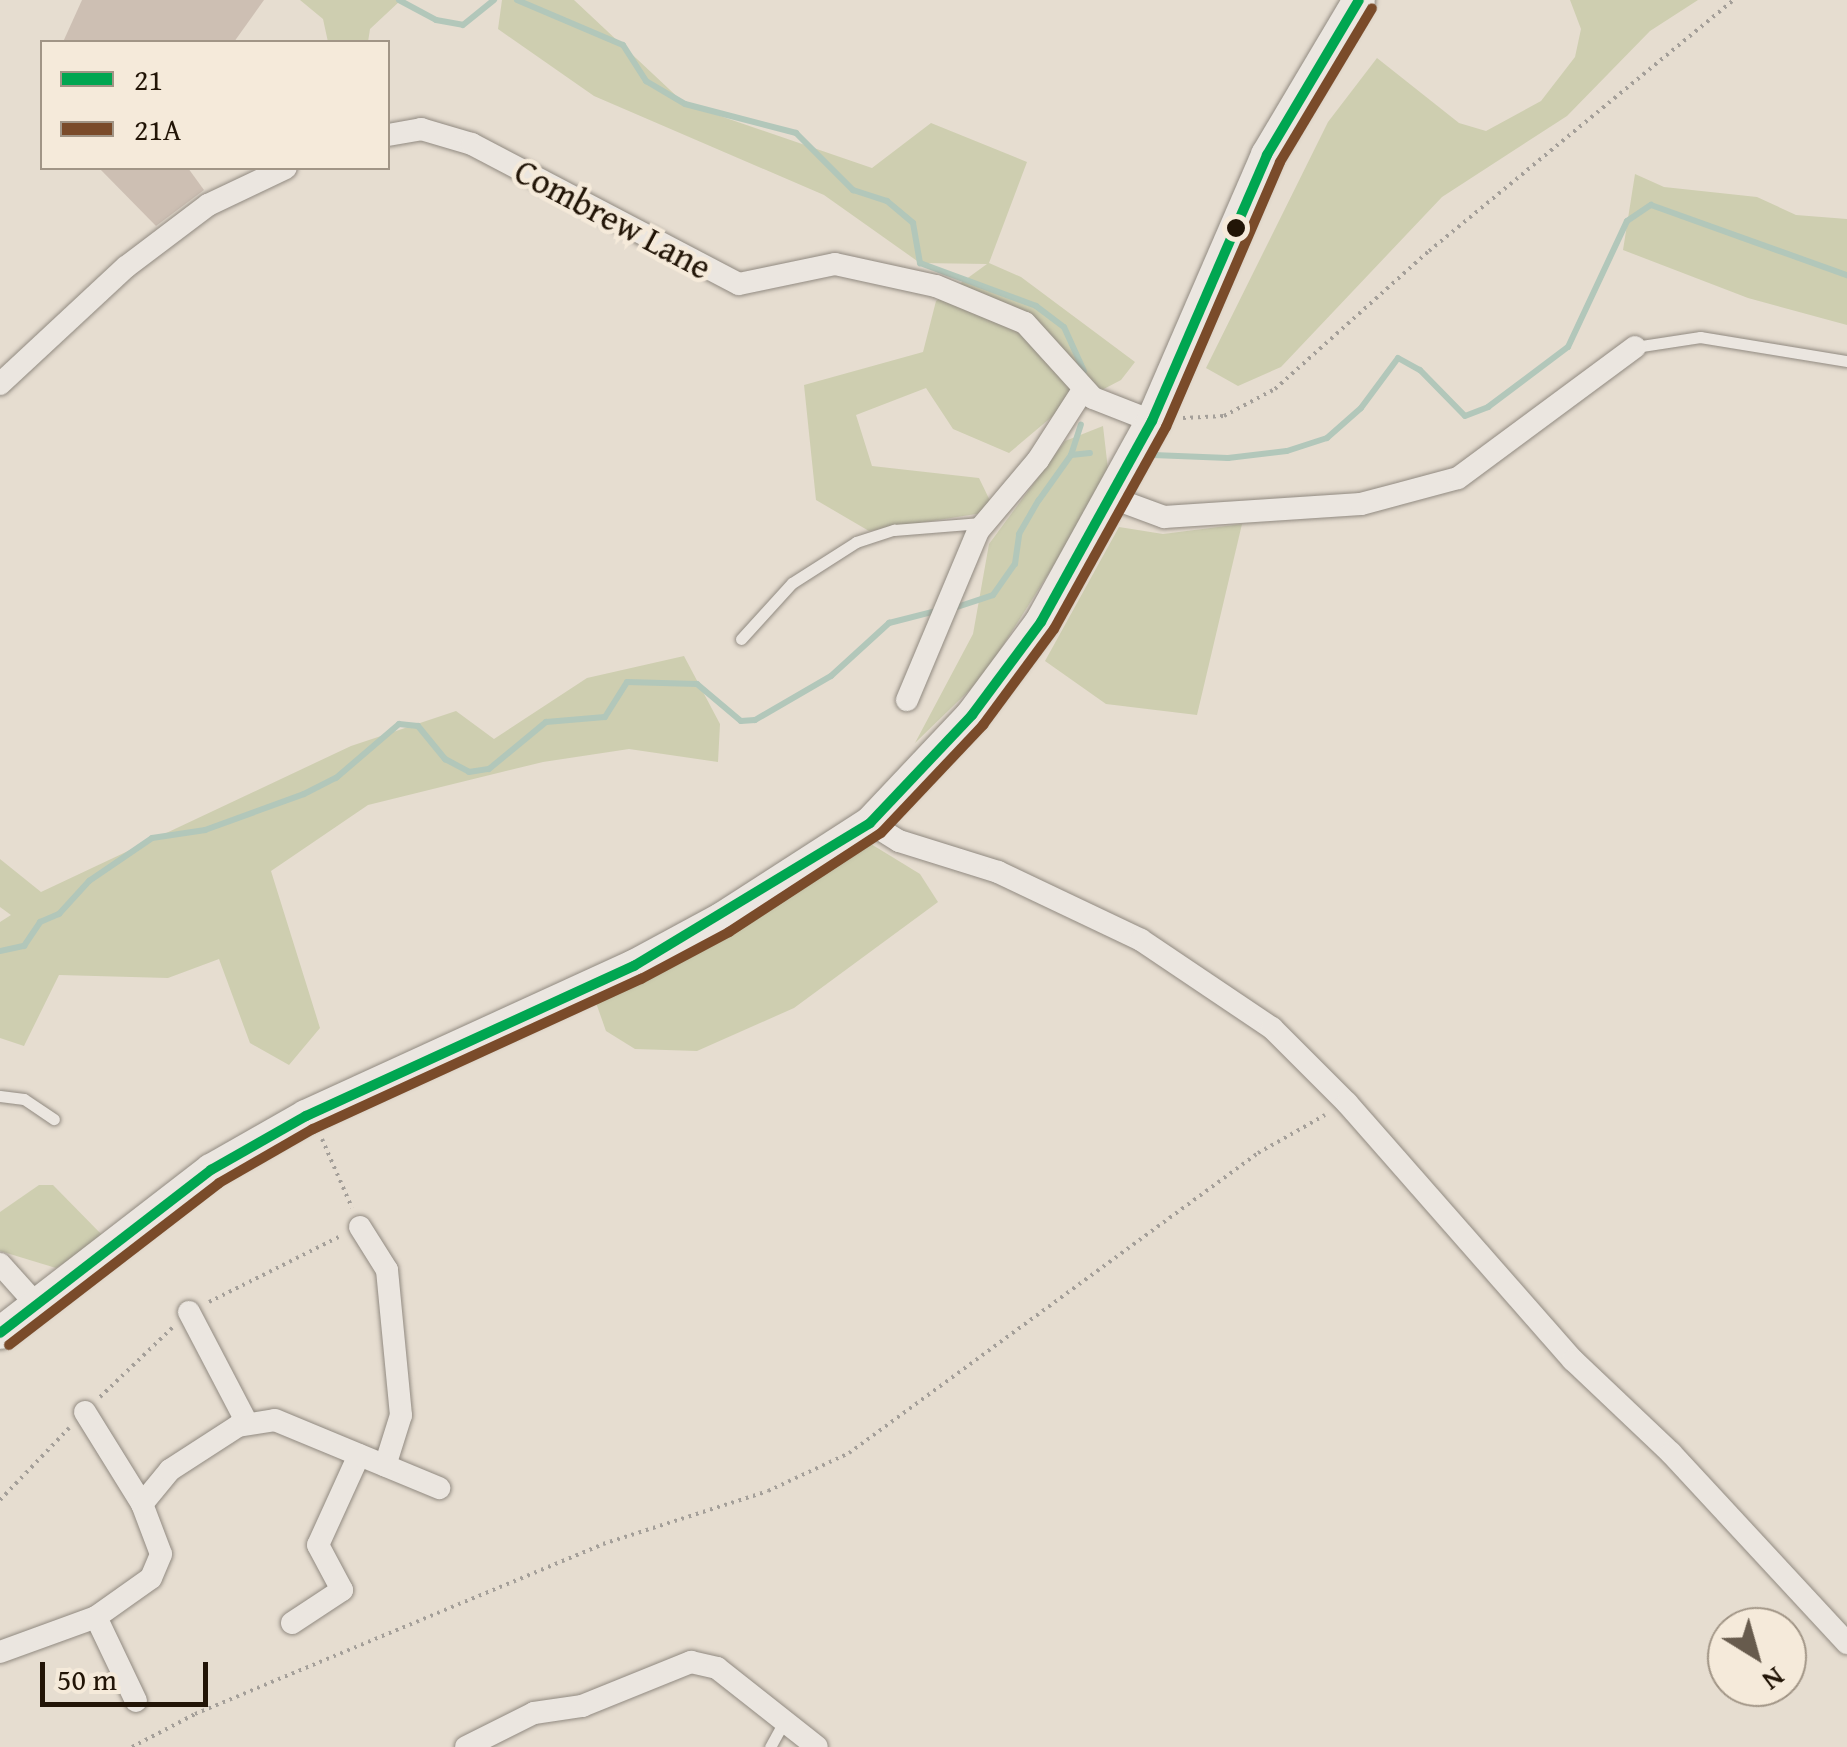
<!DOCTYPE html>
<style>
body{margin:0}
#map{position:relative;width:1847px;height:1747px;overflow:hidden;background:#e6ddd0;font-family:"Gentium Book Plus",serif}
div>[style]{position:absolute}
.green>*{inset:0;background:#ceceb0}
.stream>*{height:6px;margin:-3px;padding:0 3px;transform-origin:3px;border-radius:3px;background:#b2c7ba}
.building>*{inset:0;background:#cdbfb3}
.path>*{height:4px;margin-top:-2px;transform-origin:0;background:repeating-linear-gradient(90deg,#a49f99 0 2.5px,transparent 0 7.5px)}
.roads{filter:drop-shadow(0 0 2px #918a81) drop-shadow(0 0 2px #918a81)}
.service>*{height:11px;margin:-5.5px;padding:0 5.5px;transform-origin:5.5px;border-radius:5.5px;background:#ebe6e0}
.minor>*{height:22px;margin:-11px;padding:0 11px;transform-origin:11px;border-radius:11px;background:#ebe6e0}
.secondary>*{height:32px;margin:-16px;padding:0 16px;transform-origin:16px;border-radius:16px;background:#ebe6e0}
.bus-1>*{height:10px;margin:-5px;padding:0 5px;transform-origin:5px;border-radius:5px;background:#00a651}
.bus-2>*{height:10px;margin:-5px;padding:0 5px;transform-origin:5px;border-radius:5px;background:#7a4b2a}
.dots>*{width:28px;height:28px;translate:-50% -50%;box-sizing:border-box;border:5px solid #f5eada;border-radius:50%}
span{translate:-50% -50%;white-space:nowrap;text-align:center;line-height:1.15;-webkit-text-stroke:9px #f5eada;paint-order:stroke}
.street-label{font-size:35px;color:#221507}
.legend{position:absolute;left:40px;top:40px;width:350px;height:130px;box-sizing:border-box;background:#f5eada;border:2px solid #a19586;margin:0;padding:12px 18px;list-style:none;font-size:30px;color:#221507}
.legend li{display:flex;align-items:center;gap:20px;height:50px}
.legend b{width:50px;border:2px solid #a19586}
.north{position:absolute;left:1707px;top:1607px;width:100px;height:100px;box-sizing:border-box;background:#f5eada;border:2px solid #a19586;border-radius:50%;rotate:143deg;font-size:28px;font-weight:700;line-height:40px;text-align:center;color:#221507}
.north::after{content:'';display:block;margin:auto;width:35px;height:45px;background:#675b4d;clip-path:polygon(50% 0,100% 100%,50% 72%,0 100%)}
.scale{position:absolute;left:40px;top:1662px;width:168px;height:45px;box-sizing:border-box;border:5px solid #221507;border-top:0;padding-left:12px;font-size:30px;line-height:35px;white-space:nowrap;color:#221507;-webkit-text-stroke:8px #f5eada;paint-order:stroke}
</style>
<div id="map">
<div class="green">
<i style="clip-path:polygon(300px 0,401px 0,370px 29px,368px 42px,328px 42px,323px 19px)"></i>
<i style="clip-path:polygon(502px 0,574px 0,685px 104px,872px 168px,931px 123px,1027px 162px,989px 263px,1021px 277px,1135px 362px,1121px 380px,1054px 415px,1009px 453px,953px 429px,926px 388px,856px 415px,872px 466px,979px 478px,995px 511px,869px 531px,816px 500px,804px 385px,923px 352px,936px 301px,987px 264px,920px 263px,824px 195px,594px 96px,498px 29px)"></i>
<i style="clip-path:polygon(1570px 0,1698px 0,1650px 31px,1567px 116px,1442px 197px,1281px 367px,1238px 386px,1206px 368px,1328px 122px,1377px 58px,1459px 123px,1486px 131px,1541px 101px,1575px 57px,1581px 29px)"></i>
<i style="clip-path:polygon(1635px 174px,1664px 187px,1757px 197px,1796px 215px,1847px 219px,1847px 325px,1748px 298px,1623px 250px)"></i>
<i style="clip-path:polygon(1103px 426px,1109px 478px,983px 677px,915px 743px,973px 634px,989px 544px,1065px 441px)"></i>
<i style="clip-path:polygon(1242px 524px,1197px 715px,1106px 704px,1045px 661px,1119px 527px,1163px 534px)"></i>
<i style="clip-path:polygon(684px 656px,720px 724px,718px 762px,629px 749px,543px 762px,368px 805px,271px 871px,320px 1028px,289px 1065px,250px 1043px,219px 959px,168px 978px,59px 975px,24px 1046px,0 1038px,0 922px,11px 915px,0 907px,0 859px,41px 892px,351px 746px,456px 711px,494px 739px,587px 678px)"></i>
<i style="clip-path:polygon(871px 844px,920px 874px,938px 902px,794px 1008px,697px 1051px,635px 1049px,606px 1031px,595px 1000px)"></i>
<i style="clip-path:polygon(39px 1185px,53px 1185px,105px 1238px,56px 1268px,0 1251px,0 1212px)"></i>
</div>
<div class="stream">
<i style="left:399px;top:0;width:42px;rotate:28.4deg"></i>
<i style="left:436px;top:20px;width:27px;rotate:10deg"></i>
<i style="left:463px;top:25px;width:40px;rotate:-39deg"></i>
<i style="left:517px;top:0;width:115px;rotate:23deg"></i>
<i style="left:623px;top:45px;width:43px;rotate:57.4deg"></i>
<i style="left:646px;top:81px;width:45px;rotate:30.5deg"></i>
<i style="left:685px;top:104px;width:115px;rotate:14.6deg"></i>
<i style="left:796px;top:133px;width:81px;rotate:45deg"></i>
<i style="left:853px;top:190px;width:36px;rotate:18deg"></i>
<i style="left:887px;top:201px;width:34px;rotate:40deg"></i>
<i style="left:913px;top:223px;width:41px;rotate:80.1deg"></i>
<i style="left:920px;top:263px;width:124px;rotate:20.3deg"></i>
<i style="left:1036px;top:306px;width:35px;rotate:37deg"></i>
<i style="left:1064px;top:327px;width:48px;rotate:65.6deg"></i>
<i style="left:1071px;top:455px;width:32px;rotate:-72deg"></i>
<i style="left:1153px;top:455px;width:75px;rotate:2.3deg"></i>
<i style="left:1228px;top:458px;width:59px;rotate:-6.8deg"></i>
<i style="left:1287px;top:451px;width:42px;rotate:-18deg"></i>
<i style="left:1327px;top:438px;width:45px;rotate:-41.4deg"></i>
<i style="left:1361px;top:408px;width:62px;rotate:-53.5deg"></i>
<i style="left:1398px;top:358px;width:25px;rotate:29deg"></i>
<i style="left:1420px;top:370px;width:64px;rotate:45.6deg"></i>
<i style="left:1465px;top:416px;width:25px;rotate:-21deg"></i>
<i style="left:1488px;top:407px;width:100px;rotate:-36.9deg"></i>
<i style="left:1568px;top:347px;width:139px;rotate:-64.9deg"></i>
<i style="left:1627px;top:221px;width:29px;rotate:-34deg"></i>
<i style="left:1651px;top:205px;width:208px;rotate:19.7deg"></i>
<i style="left:954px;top:608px;width:41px;rotate:-18.4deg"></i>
<i style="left:993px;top:595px;width:38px;rotate:-55deg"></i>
<i style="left:1015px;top:564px;width:30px;rotate:-82deg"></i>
<i style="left:1019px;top:534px;width:39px;rotate:-60deg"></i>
<i style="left:1039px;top:500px;width:55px;rotate:-54.6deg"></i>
<i style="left:1071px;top:455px;width:19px;rotate:-6deg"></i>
<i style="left:0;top:951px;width:25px;rotate:-12deg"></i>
<i style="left:24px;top:946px;width:29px;rotate:-56deg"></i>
<i style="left:40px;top:922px;width:21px;rotate:-23deg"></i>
<i style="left:59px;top:914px;width:45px;rotate:-47.7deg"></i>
<i style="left:89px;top:881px;width:76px;rotate:-34.3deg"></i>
<i style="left:152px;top:838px;width:54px;rotate:-8.6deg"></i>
<i style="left:205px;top:830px;width:105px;rotate:-20deg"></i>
<i style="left:304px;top:794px;width:36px;rotate:-27deg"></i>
<i style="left:336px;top:778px;width:83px;rotate:-40.6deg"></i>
<i style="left:399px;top:724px;width:19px;rotate:6deg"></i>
<i style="left:418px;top:726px;width:43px;rotate:50.7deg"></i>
<i style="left:445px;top:759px;width:27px;rotate:28deg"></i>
<i style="left:469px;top:772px;width:20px;rotate:-9deg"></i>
<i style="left:489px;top:769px;width:74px;rotate:-39.5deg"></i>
<i style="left:546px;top:722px;width:59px;rotate:-4.8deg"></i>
<i style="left:605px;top:717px;width:41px;rotate:-57.8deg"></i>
<i style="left:627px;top:682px;width:70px;rotate:1.6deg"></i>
<i style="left:697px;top:684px;width:57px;rotate:40.1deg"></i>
<i style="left:741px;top:721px;width:14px;rotate:-4deg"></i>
<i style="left:755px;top:720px;width:88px;rotate:-30.1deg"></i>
<i style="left:831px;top:676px;width:79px;rotate:-42.4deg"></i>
<i style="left:889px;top:623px;width:49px;rotate:-14.3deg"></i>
</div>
<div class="building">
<i style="clip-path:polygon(82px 0,264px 0,234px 42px,63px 42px)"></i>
<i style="clip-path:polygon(99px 168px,188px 168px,204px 190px,156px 226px)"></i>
</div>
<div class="path">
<i style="left:1183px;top:418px;width:41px;rotate:-2.8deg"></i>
<i style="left:1224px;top:416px;width:58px;rotate:-27.9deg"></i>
<i style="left:1275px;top:389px;width:207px;rotate:-41.9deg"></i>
<i style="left:1429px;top:251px;width:394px;rotate:-39.5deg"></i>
<i style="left:322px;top:1139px;width:75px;rotate:66.5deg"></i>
<i style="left:209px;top:1302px;width:145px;rotate:-26.6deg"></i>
<i style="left:100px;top:1397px;width:101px;rotate:-43.8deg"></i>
<i style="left:0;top:1500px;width:100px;rotate:-46.2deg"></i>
<i style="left:132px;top:1747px;width:71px;rotate:-27.6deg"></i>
<i style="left:195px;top:1714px;width:442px;rotate:-22.6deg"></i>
<i style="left:603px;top:1544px;width:173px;rotate:-17.8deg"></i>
<i style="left:768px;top:1491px;width:89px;rotate:-25.1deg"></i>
<i style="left:849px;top:1453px;width:507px;rotate:-36.26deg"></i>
<i style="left:1258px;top:1153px;width:77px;rotate:-29.6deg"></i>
</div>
<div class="roads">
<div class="service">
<i style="left:1635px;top:347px;width:66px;rotate:-8.7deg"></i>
<i style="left:1700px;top:337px;width:149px;rotate:9.3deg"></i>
<i style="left:741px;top:639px;width:76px;rotate:-47.7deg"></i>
<i style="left:792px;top:583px;width:76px;rotate:-32.6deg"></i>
<i style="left:856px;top:542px;width:40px;rotate:-18deg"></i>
<i style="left:894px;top:530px;width:87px;rotate:-4.6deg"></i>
<i style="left:0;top:1096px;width:24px;rotate:7deg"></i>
<i style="left:24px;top:1099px;width:36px;rotate:34deg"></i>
<i style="left:770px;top:1747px;width:26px;rotate:-61deg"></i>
</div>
<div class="minor">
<i style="left:388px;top:135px;width:34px;rotate:-10deg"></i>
<i style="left:421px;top:129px;width:53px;rotate:16.4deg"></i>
<i style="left:472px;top:144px;width:301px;rotate:27.7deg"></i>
<i style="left:739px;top:284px;width:98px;rotate:-11.8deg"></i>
<i style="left:835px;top:264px;width:103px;rotate:12.3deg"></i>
<i style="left:936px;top:286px;width:96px;rotate:22.6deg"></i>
<i style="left:1025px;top:323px;width:101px;rotate:47.8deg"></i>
<i style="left:1093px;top:398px;width:63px;rotate:21.3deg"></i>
<i style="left:0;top:384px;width:172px;rotate:-42.9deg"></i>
<i style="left:126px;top:267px;width:103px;rotate:-37.1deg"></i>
<i style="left:208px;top:205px;width:86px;rotate:-25.4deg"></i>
<i style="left:1110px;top:497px;width:58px;rotate:20.3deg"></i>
<i style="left:1164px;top:517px;width:197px;rotate:-3.8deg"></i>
<i style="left:1361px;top:504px;width:100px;rotate:-15deg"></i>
<i style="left:1458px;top:478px;width:220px;rotate:-36.5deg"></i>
<i style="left:907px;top:700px;width:183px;rotate:-67.2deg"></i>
<i style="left:978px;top:531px;width:93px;rotate:-49.8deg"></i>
<i style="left:1038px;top:460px;width:83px;rotate:-57.3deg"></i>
<i style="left:870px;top:823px;width:34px;rotate:32deg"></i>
<i style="left:899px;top:841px;width:104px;rotate:17.4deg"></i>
<i style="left:998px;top:872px;width:158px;rotate:25.4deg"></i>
<i style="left:1141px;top:940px;width:158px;rotate:33.9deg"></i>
<i style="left:1272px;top:1028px;width:106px;rotate:45deg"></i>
<i style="left:1347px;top:1103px;width:342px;rotate:48.7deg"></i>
<i style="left:1573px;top:1360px;width:135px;rotate:43.5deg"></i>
<i style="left:1671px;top:1453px;width:259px;rotate:47.2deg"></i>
<i style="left:360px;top:1227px;width:51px;rotate:57.9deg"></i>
<i style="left:387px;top:1270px;width:146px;rotate:84.5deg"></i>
<i style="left:401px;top:1415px;width:53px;rotate:107.4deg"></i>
<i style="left:0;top:1264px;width:54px;rotate:48deg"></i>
<i style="left:189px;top:1312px;width:125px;rotate:62.4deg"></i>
<i style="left:85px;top:1412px;width:108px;rotate:58.2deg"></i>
<i style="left:96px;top:1617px;width:93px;rotate:64.5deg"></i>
<i style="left:292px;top:1623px;width:60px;rotate:-33.4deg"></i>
<i style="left:342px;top:1590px;width:51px;rotate:-118.1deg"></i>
<i style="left:318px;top:1545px;width:99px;rotate:-65.5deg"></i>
<i style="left:0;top:1652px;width:102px;rotate:-20deg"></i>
<i style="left:96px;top:1617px;width:67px;rotate:-35.3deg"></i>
<i style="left:151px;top:1578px;width:26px;rotate:-67deg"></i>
<i style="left:161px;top:1554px;width:53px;rotate:-110.8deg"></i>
<i style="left:142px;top:1504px;width:44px;rotate:-50.5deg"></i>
<i style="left:170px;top:1470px;width:81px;rotate:-32.9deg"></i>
<i style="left:238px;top:1426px;width:37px;rotate:-9deg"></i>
<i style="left:275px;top:1420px;width:178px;rotate:22.5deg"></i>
<i style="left:466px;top:1747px;width:76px;rotate:-26.6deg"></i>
<i style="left:534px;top:1713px;width:49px;rotate:-8.3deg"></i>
<i style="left:582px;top:1706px;width:118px;rotate:-22deg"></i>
<i style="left:691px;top:1662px;width:27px;rotate:13deg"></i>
<i style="left:717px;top:1668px;width:127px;rotate:38.3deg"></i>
</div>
<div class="secondary">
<i style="left:0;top:1333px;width:267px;rotate:-37.7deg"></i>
<i style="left:211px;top:1170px;width:109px;rotate:-29.6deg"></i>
<i style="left:306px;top:1116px;width:361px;rotate:-24.6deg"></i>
<i style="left:634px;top:966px;width:99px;rotate:-28.4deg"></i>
<i style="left:721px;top:919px;width:177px;rotate:-32.8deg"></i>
<i style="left:870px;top:823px;width:149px;rotate:-46.6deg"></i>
<i style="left:972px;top:715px;width:116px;rotate:-53.4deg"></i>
<i style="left:1041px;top:622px;width:230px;rotate:-61.1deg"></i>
<i style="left:1152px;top:421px;width:290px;rotate:-66.6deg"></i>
<i style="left:1267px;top:155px;width:180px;rotate:-59.3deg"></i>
</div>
</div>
<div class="bus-1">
<i style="left:0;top:1333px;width:267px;rotate:-37.7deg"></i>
<i style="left:211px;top:1170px;width:109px;rotate:-29.6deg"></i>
<i style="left:306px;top:1116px;width:361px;rotate:-24.6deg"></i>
<i style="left:634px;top:966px;width:276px;rotate:-31.2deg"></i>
<i style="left:870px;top:823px;width:149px;rotate:-46.6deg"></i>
<i style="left:972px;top:715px;width:116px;rotate:-53.4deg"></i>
<i style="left:1041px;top:622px;width:230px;rotate:-61.1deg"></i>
<i style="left:1152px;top:421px;width:290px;rotate:-66.6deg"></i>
<i style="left:1267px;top:155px;width:180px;rotate:-59.3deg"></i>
</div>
<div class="bus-2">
<i style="left:9px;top:1345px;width:265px;rotate:-37.6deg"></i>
<i style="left:219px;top:1183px;width:108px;rotate:-29.9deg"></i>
<i style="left:313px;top:1129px;width:361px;rotate:-24.6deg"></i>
<i style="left:641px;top:979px;width:100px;rotate:-28.1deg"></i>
<i style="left:729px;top:932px;width:181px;rotate:-33.1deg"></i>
<i style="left:881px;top:833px;width:149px;rotate:-46.6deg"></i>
<i style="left:983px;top:725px;width:119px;rotate:-53.5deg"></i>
<i style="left:1054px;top:629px;width:231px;rotate:-61deg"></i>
<i style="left:1166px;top:427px;width:288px;rotate:-66.7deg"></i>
<i style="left:1280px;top:162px;width:179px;rotate:-59.1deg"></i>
</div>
<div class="dots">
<i style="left:1236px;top:228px;background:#221507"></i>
</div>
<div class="street-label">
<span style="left:613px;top:219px;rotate:28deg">Combrew Lane</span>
</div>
<ul class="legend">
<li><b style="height:12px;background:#00a651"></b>21</li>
<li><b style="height:12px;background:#7a4b2a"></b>21A</li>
</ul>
<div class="north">N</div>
<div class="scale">50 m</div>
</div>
